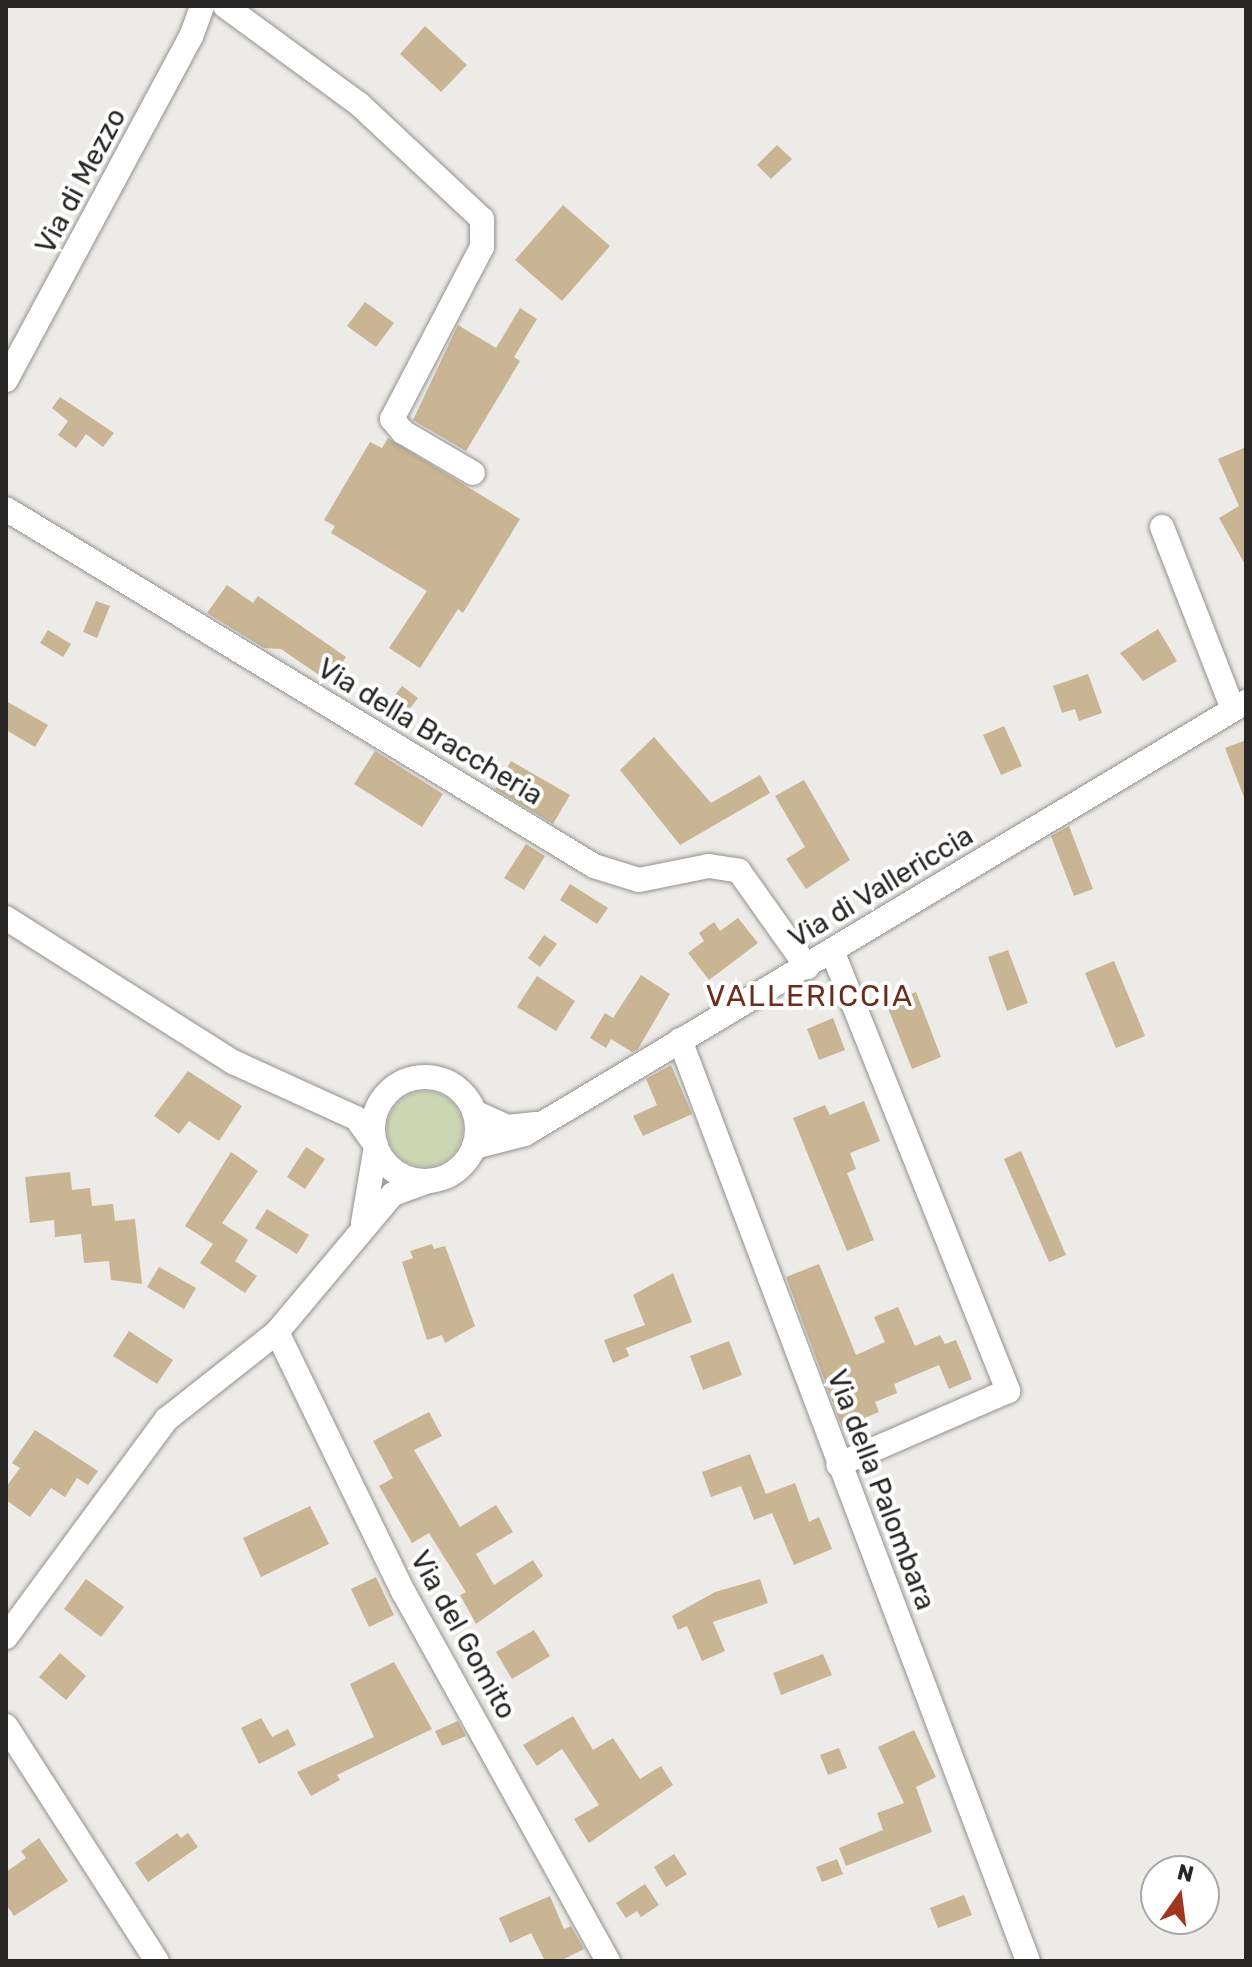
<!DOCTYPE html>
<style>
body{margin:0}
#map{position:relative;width:1252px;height:1967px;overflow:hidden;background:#edebe8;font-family:Rubik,sans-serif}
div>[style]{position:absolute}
.green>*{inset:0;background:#cdd6b3}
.round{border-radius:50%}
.building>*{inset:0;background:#c9b494}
.roads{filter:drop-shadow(0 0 2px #93918e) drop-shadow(0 0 2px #93918e)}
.minor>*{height:24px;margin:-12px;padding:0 12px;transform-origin:12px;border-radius:12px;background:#fff}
.minor>.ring{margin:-12px;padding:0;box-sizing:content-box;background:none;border:24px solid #fff;border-radius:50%}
span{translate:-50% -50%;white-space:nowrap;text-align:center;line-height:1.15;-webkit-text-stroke:8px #fff;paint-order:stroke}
.street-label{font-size:28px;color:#272625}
.neighbourhood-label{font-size:30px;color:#6f2b1c;letter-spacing:2px}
.frame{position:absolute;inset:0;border:8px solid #272625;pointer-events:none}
.north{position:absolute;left:1140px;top:1855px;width:80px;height:80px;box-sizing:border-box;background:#fff;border:2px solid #a9a8a8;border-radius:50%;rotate:14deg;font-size:22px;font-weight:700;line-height:32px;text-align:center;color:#272625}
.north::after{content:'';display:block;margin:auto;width:28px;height:36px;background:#9f361e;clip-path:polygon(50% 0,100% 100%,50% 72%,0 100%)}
</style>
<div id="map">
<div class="green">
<i class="round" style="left:387px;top:1091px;width:76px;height:76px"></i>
</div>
<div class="building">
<i style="clip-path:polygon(425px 26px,467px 65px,441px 92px,400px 54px)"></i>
<i style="clip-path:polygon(777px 145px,792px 159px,771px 179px,757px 165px)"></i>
<i style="clip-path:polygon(563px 205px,610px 246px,562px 301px,515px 260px)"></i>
<i style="clip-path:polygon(365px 302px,394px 323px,376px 347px,347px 326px)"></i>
<i style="clip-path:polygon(520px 308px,537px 319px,514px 357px,520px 361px,466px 451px,413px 420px,458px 325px,496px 348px)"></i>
<i style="clip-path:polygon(60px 397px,114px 433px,103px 447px,86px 434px,76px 448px,58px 435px,68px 421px,52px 408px)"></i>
<i style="clip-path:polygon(388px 438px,520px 519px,463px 613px,458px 609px,420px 668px,389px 648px,427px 591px,331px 533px,335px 526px,324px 520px,370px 442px,382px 448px)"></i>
<i style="clip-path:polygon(1246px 447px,1246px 566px,1219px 518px,1239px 506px,1218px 459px)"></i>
<i style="clip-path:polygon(227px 585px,253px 603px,258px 596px,346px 657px,329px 682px,281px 649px,264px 648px,207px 613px)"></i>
<i style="clip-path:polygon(96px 601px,110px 606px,97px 638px,83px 632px)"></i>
<i style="clip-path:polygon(1158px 629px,1177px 661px,1143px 681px,1120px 653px)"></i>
<i style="clip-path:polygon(48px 630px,71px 644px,63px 657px,40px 643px)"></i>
<i style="clip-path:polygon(1088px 674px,1102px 713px,1079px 721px,1075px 709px,1062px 713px,1053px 686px)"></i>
<i style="clip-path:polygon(402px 686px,418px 698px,407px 712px,391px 700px)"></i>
<i style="clip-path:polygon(6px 701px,48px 725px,35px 747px,6px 730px)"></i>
<i style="clip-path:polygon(1004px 726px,1022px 766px,1001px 775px,983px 735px)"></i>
<i style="clip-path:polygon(654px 737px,711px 803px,760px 775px,770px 793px,680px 845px,620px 770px)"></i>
<i style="clip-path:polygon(1246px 740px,1246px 800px,1245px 800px,1225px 748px)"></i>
<i style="clip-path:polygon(375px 751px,443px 794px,422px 827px,354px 784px)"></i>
<i style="clip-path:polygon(511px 761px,570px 795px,553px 824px,495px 789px)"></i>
<i style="clip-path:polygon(804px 780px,850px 860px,806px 889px,786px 859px,805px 847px,775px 796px)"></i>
<i style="clip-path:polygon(1069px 826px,1093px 889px,1074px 896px,1051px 836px)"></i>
<i style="clip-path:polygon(526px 844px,545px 856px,524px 890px,504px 878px)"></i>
<i style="clip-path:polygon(570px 884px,608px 908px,597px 924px,560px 900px)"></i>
<i style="clip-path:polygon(738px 918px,758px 943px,709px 980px,688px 953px,704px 941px,699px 933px,714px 922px,720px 931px)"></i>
<i style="clip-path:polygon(544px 935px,557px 944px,540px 967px,528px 958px)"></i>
<i style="clip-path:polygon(1008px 950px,1028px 1003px,1007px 1011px,988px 957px)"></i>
<i style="clip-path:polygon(1114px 961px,1145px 1036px,1116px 1048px,1085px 973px)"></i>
<i style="clip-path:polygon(641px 975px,670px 994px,638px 1049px,632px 1052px,611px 1039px,606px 1048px,590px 1038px,605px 1013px,613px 1018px)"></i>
<i style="clip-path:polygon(537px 976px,575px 1001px,556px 1031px,517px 1007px)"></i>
<i style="clip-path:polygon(916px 992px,941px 1057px,912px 1069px,886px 1003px)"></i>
<i style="clip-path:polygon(833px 1018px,845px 1050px,819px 1060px,807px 1029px)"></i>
<i style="clip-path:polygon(671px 1065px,692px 1114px,643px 1136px,633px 1116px,657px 1105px,646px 1079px)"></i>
<i style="clip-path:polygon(188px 1071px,242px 1106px,219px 1141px,189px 1121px,179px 1134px,154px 1116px)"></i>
<i style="clip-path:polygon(864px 1101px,880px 1141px,850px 1153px,856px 1169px,847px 1173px,874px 1240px,847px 1251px,793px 1118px,825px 1105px,830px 1115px)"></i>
<i style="clip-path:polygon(306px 1147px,325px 1159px,305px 1189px,287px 1177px)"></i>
<i style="clip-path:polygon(1021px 1151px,1066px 1255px,1049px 1262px,1004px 1159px)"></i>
<i style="clip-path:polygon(231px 1152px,258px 1171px,222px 1223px,248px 1240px,235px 1261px,257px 1276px,245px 1293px,200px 1263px,213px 1244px,185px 1226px)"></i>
<i style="clip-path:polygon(70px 1172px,72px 1190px,90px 1188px,92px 1206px,113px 1204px,115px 1221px,135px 1219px,142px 1284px,111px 1280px,109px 1261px,84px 1263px,81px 1234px,55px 1237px,54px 1220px,30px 1223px,25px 1177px)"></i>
<i style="clip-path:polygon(267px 1209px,309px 1235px,297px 1254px,255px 1228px)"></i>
<i style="clip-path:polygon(432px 1244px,434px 1249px,445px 1246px,475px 1326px,445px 1343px,442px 1335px,427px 1340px,402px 1262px,413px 1258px,410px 1251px)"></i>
<i style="clip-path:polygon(819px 1264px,856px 1355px,885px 1342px,874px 1317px,898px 1307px,915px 1346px,940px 1335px,945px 1344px,956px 1340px,972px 1379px,949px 1389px,939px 1365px,894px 1384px,897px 1393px,875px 1402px,879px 1412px,842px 1427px,786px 1277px)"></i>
<i style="clip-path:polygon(159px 1267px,196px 1288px,184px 1309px,147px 1287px)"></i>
<i style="clip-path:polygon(673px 1273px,692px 1322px,626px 1348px,629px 1356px,613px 1363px,604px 1340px,645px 1325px,633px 1295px)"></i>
<i style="clip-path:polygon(129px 1331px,173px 1360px,157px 1384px,113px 1356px)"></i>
<i style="clip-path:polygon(729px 1341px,742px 1375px,703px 1390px,690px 1356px)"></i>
<i style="clip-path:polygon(429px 1412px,442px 1436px,414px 1450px,460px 1527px,496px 1505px,513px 1532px,476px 1554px,494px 1585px,533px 1560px,543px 1576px,476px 1624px,460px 1595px,466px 1592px,429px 1533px,412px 1543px,379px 1486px,393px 1478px,373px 1441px)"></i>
<i style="clip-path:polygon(35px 1430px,98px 1471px,88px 1485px,77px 1478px,65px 1497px,51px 1488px,30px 1517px,6px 1500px,6px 1487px,20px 1468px,12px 1463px)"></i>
<i style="clip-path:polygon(750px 1454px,766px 1494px,795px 1483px,809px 1522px,819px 1517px,832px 1549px,794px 1565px,772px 1513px,754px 1520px,741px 1486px,711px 1497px,702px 1472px)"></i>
<i style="clip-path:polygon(310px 1506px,329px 1544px,261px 1577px,243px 1538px)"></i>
<i style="clip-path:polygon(376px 1577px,394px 1615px,369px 1627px,351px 1589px)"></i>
<i style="clip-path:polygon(86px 1579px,124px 1607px,101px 1637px,64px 1609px)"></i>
<i style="clip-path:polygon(760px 1579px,768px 1603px,713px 1622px,725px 1651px,702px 1661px,687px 1626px,678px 1630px,672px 1616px,715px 1592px)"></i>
<i style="clip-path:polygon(534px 1630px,550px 1656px,512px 1679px,496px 1652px)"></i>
<i style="clip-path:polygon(60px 1653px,86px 1676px,66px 1700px,39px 1677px)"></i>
<i style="clip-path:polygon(823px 1654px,832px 1675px,781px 1695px,773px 1673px)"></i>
<i style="clip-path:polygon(394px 1662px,432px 1729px,337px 1775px,340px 1780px,311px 1796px,297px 1772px,374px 1737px,350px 1684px)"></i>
<i style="clip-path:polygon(573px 1716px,593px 1750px,613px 1738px,640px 1779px,661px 1766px,673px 1785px,589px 1843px,574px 1819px,599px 1805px,562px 1749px,537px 1766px,523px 1745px)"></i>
<i style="clip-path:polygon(261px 1718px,272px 1737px,288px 1729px,296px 1745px,259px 1764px,241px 1728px)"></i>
<i style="clip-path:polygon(458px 1721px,466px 1736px,442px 1746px,435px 1731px)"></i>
<i style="clip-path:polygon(914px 1730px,936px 1777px,916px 1787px,932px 1832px,846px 1866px,839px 1848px,883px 1830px,877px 1813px,904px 1803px,878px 1747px)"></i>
<i style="clip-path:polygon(839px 1748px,847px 1768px,828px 1775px,820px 1755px)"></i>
<i style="clip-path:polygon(177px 1833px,181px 1838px,188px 1833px,198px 1847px,148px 1882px,135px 1863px)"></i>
<i style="clip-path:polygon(39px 1838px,68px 1881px,14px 1916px,6px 1904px,6px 1872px,26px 1858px,21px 1851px)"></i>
<i style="clip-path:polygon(674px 1854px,687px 1874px,666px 1887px,654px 1867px)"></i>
<i style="clip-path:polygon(837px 1859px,843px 1874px,822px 1882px,816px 1867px)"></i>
<i style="clip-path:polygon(645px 1884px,659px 1905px,641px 1917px,637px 1911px,626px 1918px,616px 1903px)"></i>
<i style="clip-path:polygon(964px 1895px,972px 1915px,938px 1928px,930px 1908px)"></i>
<i style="clip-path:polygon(550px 1896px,564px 1929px,571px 1926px,584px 1949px,560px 1961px,545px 1961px,531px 1933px,510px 1943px,499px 1918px)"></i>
</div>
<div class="roads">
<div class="minor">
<i style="left:225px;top:6px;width:166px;rotate:36.2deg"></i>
<i style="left:359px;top:104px;width:168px;rotate:43.1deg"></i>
<i style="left:482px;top:219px;width:28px;rotate:90deg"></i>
<i style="left:482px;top:247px;width:194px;rotate:117.6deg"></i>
<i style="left:392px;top:419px;width:17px;rotate:50deg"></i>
<i style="left:403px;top:432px;width:81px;rotate:30.4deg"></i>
<i style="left:6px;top:380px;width:390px;rotate:-61.7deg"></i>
<i style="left:191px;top:37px;width:33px;rotate:-70deg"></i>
<i style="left:6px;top:509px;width:688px;rotate:31.26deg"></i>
<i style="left:594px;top:866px;width:47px;rotate:17.3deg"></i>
<i style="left:639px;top:880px;width:71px;rotate:-11.3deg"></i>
<i style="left:709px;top:866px;width:30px;rotate:9deg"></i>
<i style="left:739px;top:871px;width:118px;rotate:54.7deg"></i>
<i style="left:1162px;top:527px;width:195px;rotate:68.7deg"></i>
<i style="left:6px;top:918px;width:269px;rotate:32.4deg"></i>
<i style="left:233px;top:1062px;width:135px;rotate:24.5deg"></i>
<i style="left:356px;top:1118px;width:34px;rotate:54deg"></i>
<i style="left:376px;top:1146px;width:78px;rotate:99.6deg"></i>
<i style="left:833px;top:953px;width:472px;rotate:68.2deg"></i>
<i style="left:1008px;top:1391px;width:185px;rotate:156.5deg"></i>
<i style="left:680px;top:1040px;width:985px;rotate:69.3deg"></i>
<i class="ring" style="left:373px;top:1077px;width:80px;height:80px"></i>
<i style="left:474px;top:1112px;width:36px;rotate:24deg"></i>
<i style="left:507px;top:1127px;width:29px;rotate:-6deg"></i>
<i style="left:474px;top:1147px;width:53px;rotate:-14.3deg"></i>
<i style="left:525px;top:1134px;width:841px;rotate:-30.93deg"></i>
<i style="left:277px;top:1332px;width:290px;rotate:64.1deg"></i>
<i style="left:404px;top:1593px;width:421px;rotate:61deg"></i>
<i style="left:6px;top:1637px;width:271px;rotate:-53.6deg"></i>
<i style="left:167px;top:1419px;width:140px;rotate:-38.3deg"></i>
<i style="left:277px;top:1332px;width:180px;rotate:-50deg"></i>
<i style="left:393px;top:1194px;width:38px;rotate:-20deg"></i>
<i style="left:6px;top:1726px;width:279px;rotate:57.3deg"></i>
</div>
</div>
<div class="street-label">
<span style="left:81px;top:181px;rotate:-62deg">Via di Mezzo</span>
<span style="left:430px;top:732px;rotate:31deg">Via della Braccheria</span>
<span style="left:881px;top:887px;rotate:-31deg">Via di Vallericcia</span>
<span style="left:881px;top:1490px;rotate:69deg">Via della Palombara</span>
<span style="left:463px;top:1635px;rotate:61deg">Via del Gomito</span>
</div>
<div class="neighbourhood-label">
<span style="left:810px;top:996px">VALLERICCIA</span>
</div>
<div class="frame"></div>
<div class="north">N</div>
</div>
